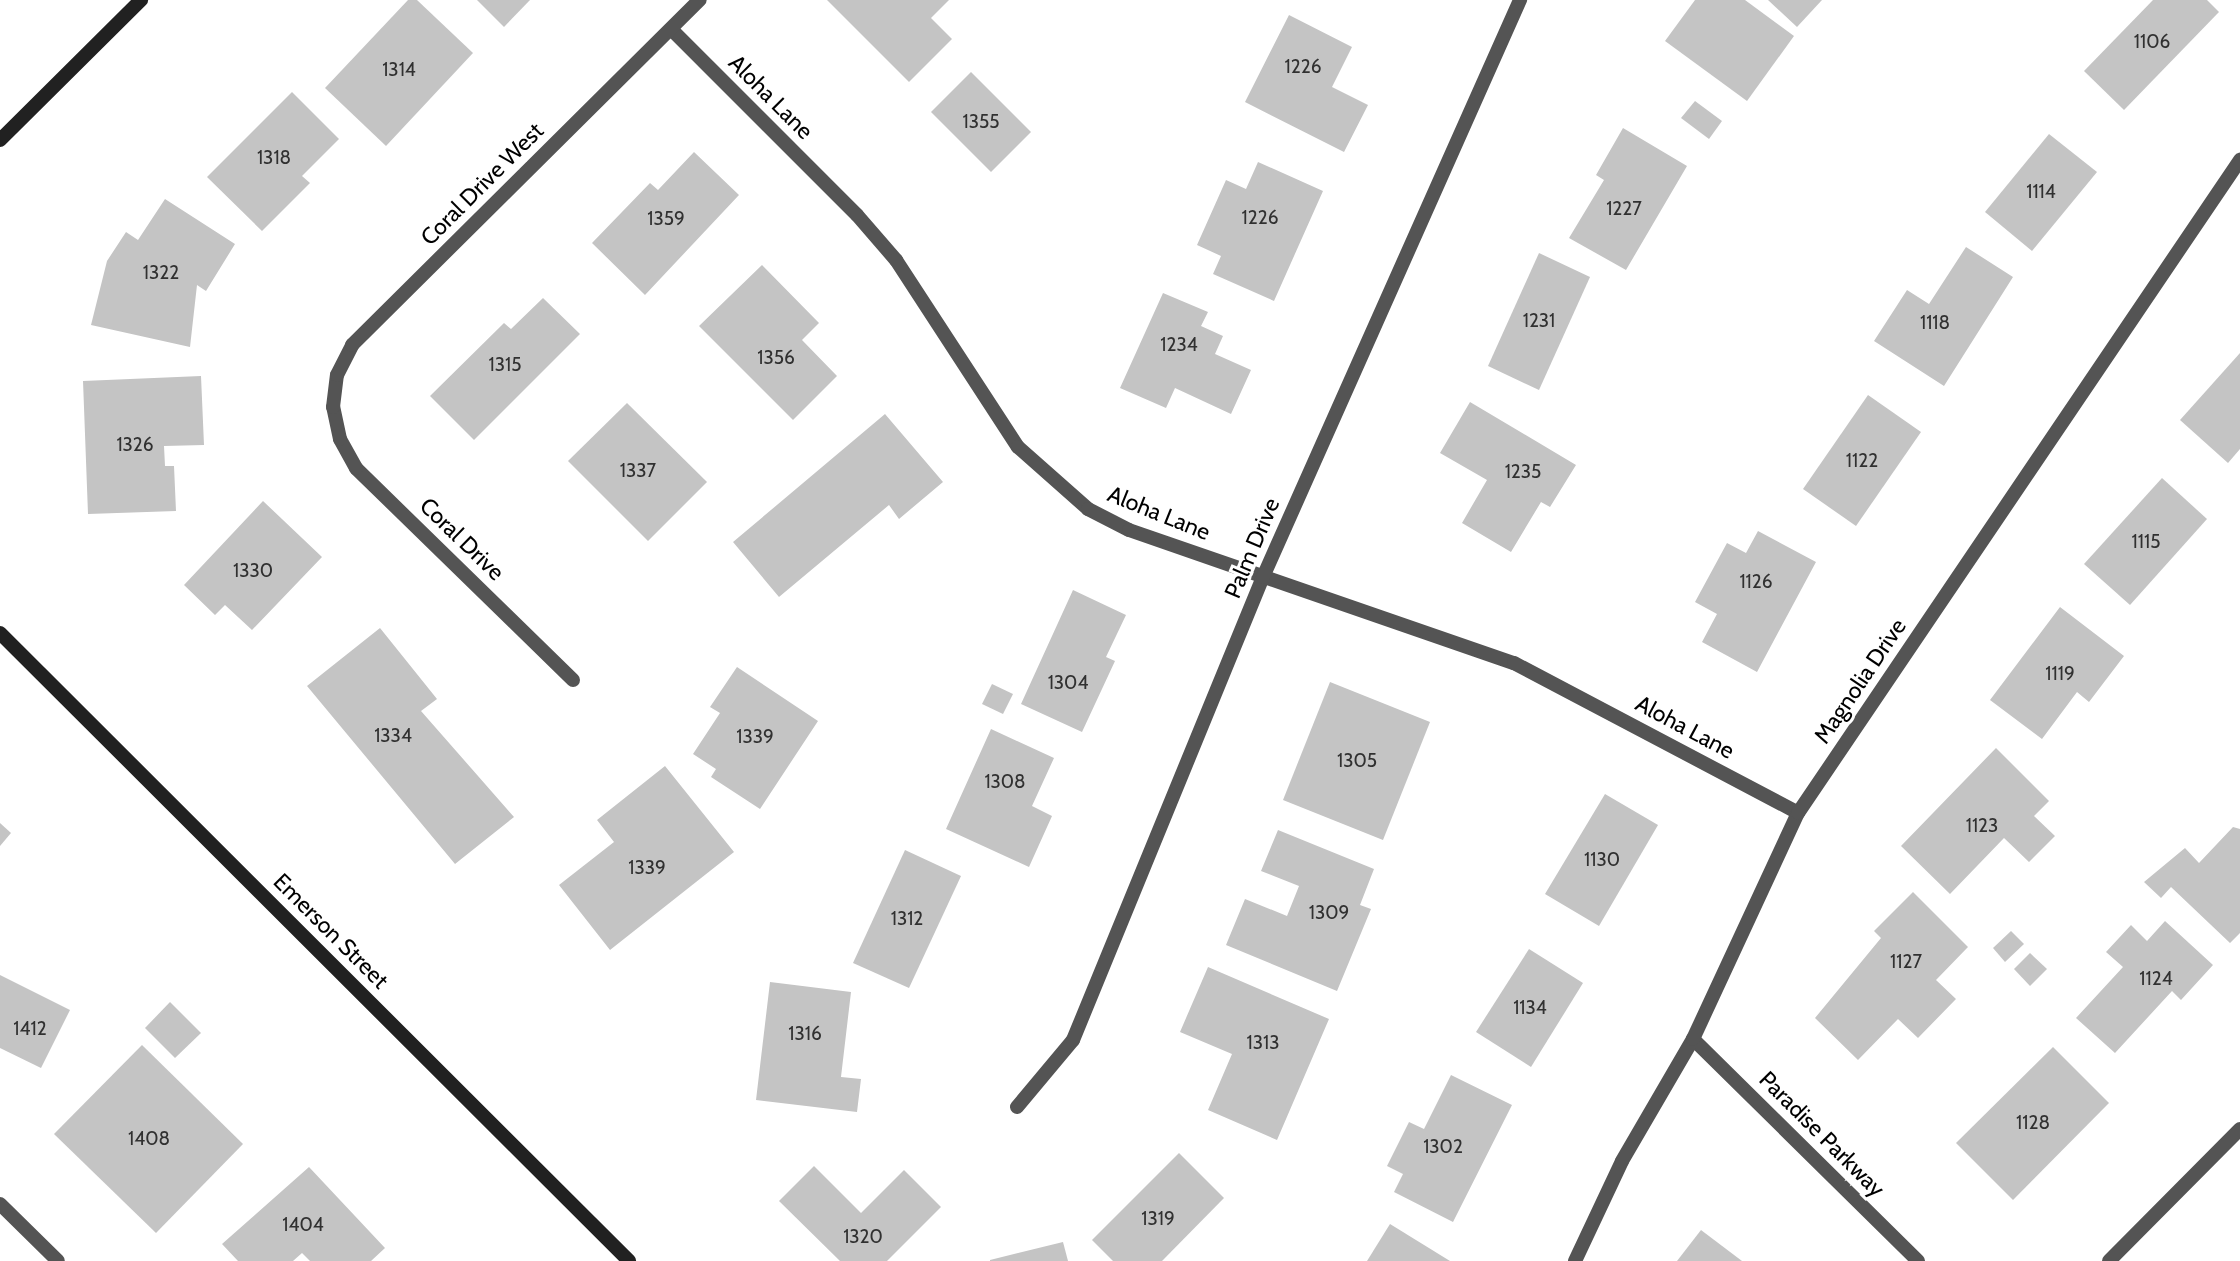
<!DOCTYPE html>
<style>
body{margin:0}
#map{position:relative;width:2240px;height:1261px;overflow:hidden;background:#fff;font-family:Cabin,sans-serif}
div>[style]{position:absolute}
.building>*{inset:0;background:#c4c4c4}
.street>*{height:14px;margin:-7px;padding:0 7px;transform-origin:7px;border-radius:7px;background:#545454}
.secondary>*{height:14px;margin:-7px;padding:0 7px;transform-origin:7px;border-radius:7px;background:#212121}
span{translate:-50% -50%;white-space:nowrap;text-align:center;line-height:1.15;-webkit-text-stroke:6px #fff;paint-order:stroke}
.number-label{font-size:19px;color:#313131}
.number-label span{-webkit-text-stroke-width:0}
.street-label{font-size:23px;color:#000}
</style>
<div id="map">
<div class="building">
<i style="clip-path:polygon(408px 0,417px 0,473px 53px,386px 146px,325px 88px)"></i>
<i style="clip-path:polygon(477px 0,530px 0,504px 27px)"></i>
<i style="clip-path:polygon(827px 0,949px 0,931px 18px,952px 39px,909px 82px)"></i>
<i style="clip-path:polygon(1695px 0,1745px 0,1794px 36px,1747px 101px,1665px 41px)"></i>
<i style="clip-path:polygon(1768px 0,1822px 0,1797px 27px)"></i>
<i style="clip-path:polygon(2153px 0,2207px 0,2219px 12px,2124px 110px,2084px 71px)"></i>
<i style="clip-path:polygon(1289px 15px,1352px 47px,1332px 87px,1368px 105px,1344px 152px,1245px 102px)"></i>
<i style="clip-path:polygon(971px 72px,1031px 132px,991px 172px,931px 112px)"></i>
<i style="clip-path:polygon(292px 92px,339px 139px,302px 176px,310px 183px,262px 231px,207px 177px)"></i>
<i style="clip-path:polygon(1695px 101px,1722px 121px,1709px 139px,1681px 118px)"></i>
<i style="clip-path:polygon(1623px 128px,1687px 166px,1626px 270px,1569px 238px,1604px 180px,1596px 175px)"></i>
<i style="clip-path:polygon(2049px 134px,2097px 172px,2032px 251px,1985px 212px)"></i>
<i style="clip-path:polygon(694px 152px,739px 195px,645px 295px,592px 243px,650px 183px,658px 190px)"></i>
<i style="clip-path:polygon(1258px 162px,1323px 191px,1274px 301px,1213px 274px,1221px 256px,1197px 245px,1226px 180px,1246px 189px)"></i>
<i style="clip-path:polygon(165px 199px,235px 244px,206px 291px,197px 285px,190px 347px,91px 325px,107px 261px,126px 232px,138px 240px)"></i>
<i style="clip-path:polygon(1966px 247px,2013px 277px,1944px 386px,1874px 341px,1907px 290px,1929px 304px)"></i>
<i style="clip-path:polygon(1539px 253px,1590px 277px,1539px 390px,1488px 366px)"></i>
<i style="clip-path:polygon(762px 265px,819px 323px,802px 340px,837px 376px,793px 420px,699px 326px)"></i>
<i style="clip-path:polygon(1163px 293px,1208px 312px,1201px 326px,1223px 336px,1215px 354px,1251px 370px,1231px 414px,1175px 388px,1166px 408px,1120px 388px)"></i>
<i style="clip-path:polygon(543px 298px,580px 334px,474px 440px,430px 396px,504px 323px,511px 329px)"></i>
<i style="clip-path:polygon(2240px 353px,2240px 449px,2228px 463px,2180px 420px)"></i>
<i style="clip-path:polygon(201px 376px,204px 445px,164px 446px,165px 466px,174px 466px,176px 511px,88px 514px,83px 381px)"></i>
<i style="clip-path:polygon(1868px 395px,1921px 432px,1856px 526px,1803px 489px)"></i>
<i style="clip-path:polygon(1470px 402px,1576px 465px,1550px 507px,1541px 502px,1511px 552px,1462px 523px,1487px 480px,1440px 453px)"></i>
<i style="clip-path:polygon(627px 403px,707px 482px,648px 541px,568px 461px)"></i>
<i style="clip-path:polygon(885px 414px,943px 482px,899px 519px,889px 505px,779px 597px,733px 542px)"></i>
<i style="clip-path:polygon(2162px 478px,2207px 519px,2130px 605px,2084px 564px)"></i>
<i style="clip-path:polygon(263px 501px,322px 557px,252px 630px,225px 605px,215px 615px,184px 585px)"></i>
<i style="clip-path:polygon(1758px 531px,1816px 562px,1757px 672px,1702px 642px,1717px 614px,1695px 602px,1727px 543px,1746px 553px)"></i>
<i style="clip-path:polygon(1073px 590px,1126px 615px,1106px 657px,1115px 661px,1082px 732px,1021px 704px)"></i>
<i style="clip-path:polygon(2060px 607px,2124px 656px,2089px 702px,2077px 692px,2042px 739px,1990px 700px)"></i>
<i style="clip-path:polygon(380px 628px,437px 699px,421px 711px,514px 817px,455px 864px,307px 686px)"></i>
<i style="clip-path:polygon(737px 667px,818px 721px,760px 809px,711px 777px,716px 769px,693px 754px,720px 713px,710px 707px)"></i>
<i style="clip-path:polygon(1330px 682px,1430px 722px,1383px 840px,1283px 800px)"></i>
<i style="clip-path:polygon(992px 684px,1013px 694px,1003px 714px,982px 704px)"></i>
<i style="clip-path:polygon(991px 729px,1054px 758px,1032px 806px,1052px 816px,1029px 867px,946px 829px)"></i>
<i style="clip-path:polygon(1996px 748px,2049px 801px,2034px 816px,2055px 836px,2029px 862px,2004px 838px,1950px 894px,1901px 846px)"></i>
<i style="clip-path:polygon(665px 766px,734px 852px,610px 950px,559px 885px,614px 842px,597px 820px)"></i>
<i style="clip-path:polygon(1605px 794px,1658px 825px,1599px 926px,1545px 894px)"></i>
<i style="clip-path:polygon(0 823px,11px 833px,0 846px)"></i>
<i style="clip-path:polygon(2233px 827px,2240px 829px,2240px 933px,2230px 943px,2171px 887px,2161px 898px,2144px 882px,2185px 848px,2199px 863px)"></i>
<i style="clip-path:polygon(1278px 830px,1374px 869px,1360px 905px,1371px 909px,1337px 991px,1226px 945px,1245px 899px,1287px 916px,1299px 886px,1261px 871px)"></i>
<i style="clip-path:polygon(905px 850px,961px 876px,909px 988px,853px 963px)"></i>
<i style="clip-path:polygon(1913px 892px,1968px 947px,1936px 980px,1956px 999px,1918px 1038px,1898px 1019px,1858px 1060px,1815px 1018px,1881px 938px,1874px 931px)"></i>
<i style="clip-path:polygon(2165px 921px,2213px 965px,2181px 1000px,2172px 991px,2115px 1053px,2076px 1018px,2123px 967px,2106px 952px,2131px 925px,2147px 941px)"></i>
<i style="clip-path:polygon(2011px 931px,2024px 944px,2005px 962px,1993px 948px)"></i>
<i style="clip-path:polygon(1529px 949px,1583px 983px,1531px 1067px,1476px 1032px)"></i>
<i style="clip-path:polygon(2030px 953px,2047px 969px,2030px 986px,2014px 969px)"></i>
<i style="clip-path:polygon(1208px 967px,1329px 1019px,1277px 1140px,1208px 1110px,1232px 1054px,1180px 1032px)"></i>
<i style="clip-path:polygon(0 975px,70px 1010px,41px 1068px,0 1048px)"></i>
<i style="clip-path:polygon(770px 982px,851px 992px,841px 1077px,861px 1079px,857px 1112px,756px 1100px)"></i>
<i style="clip-path:polygon(170px 1002px,201px 1033px,175px 1058px,145px 1028px)"></i>
<i style="clip-path:polygon(142px 1045px,243px 1144px,156px 1233px,54px 1134px)"></i>
<i style="clip-path:polygon(2053px 1047px,2109px 1103px,2013px 1200px,1956px 1143px)"></i>
<i style="clip-path:polygon(1451px 1075px,1512px 1105px,1453px 1222px,1394px 1192px,1403px 1174px,1387px 1166px,1409px 1122px,1424px 1129px)"></i>
<i style="clip-path:polygon(1179px 1153px,1224px 1198px,1162px 1261px,1113px 1261px,1092px 1240px)"></i>
<i style="clip-path:polygon(814px 1166px,861px 1213px,904px 1170px,941px 1207px,887px 1261px,840px 1261px,779px 1201px)"></i>
<i style="clip-path:polygon(309px 1167px,385px 1248px,371px 1261px,310px 1261px,302px 1253px,293px 1261px,238px 1261px,222px 1244px)"></i>
<i style="clip-path:polygon(1390px 1224px,1450px 1261px,1367px 1261px)"></i>
<i style="clip-path:polygon(1701px 1230px,1742px 1261px,1677px 1261px)"></i>
<i style="clip-path:polygon(1063px 1242px,1068px 1261px,990px 1261px,990px 1260px)"></i>
</div>
<div class="street">
<i style="left:671px;top:29px;width:263px;rotate:45deg"></i>
<i style="left:857px;top:215px;width:60px;rotate:49.1deg"></i>
<i style="left:896px;top:260px;width:223px;rotate:56.9deg"></i>
<i style="left:1018px;top:447px;width:94px;rotate:41.5deg"></i>
<i style="left:1088px;top:509px;width:46px;rotate:27.1deg"></i>
<i style="left:1129px;top:530px;width:407px;rotate:19.1deg"></i>
<i style="left:1514px;top:663px;width:321px;rotate:27.8deg"></i>
<i style="left:573px;top:680px;width:303px;rotate:-135.7deg"></i>
<i style="left:356px;top:468px;width:33px;rotate:-119deg"></i>
<i style="left:340px;top:439px;width:33px;rotate:-102deg"></i>
<i style="left:333px;top:407px;width:32px;rotate:-83deg"></i>
<i style="left:337px;top:375px;width:34px;rotate:-63deg"></i>
<i style="left:352px;top:345px;width:490px;rotate:-44.8deg"></i>
<i style="left:1693px;top:1039px;width:316px;rotate:44.6deg"></i>
<i style="left:1017px;top:1107px;width:87px;rotate:-50.1deg"></i>
<i style="left:1073px;top:1040px;width:500px;rotate:-67.69deg"></i>
<i style="left:1263px;top:577px;width:632px;rotate:-65.99deg"></i>
<i style="left:0;top:1204px;width:81px;rotate:44.5deg"></i>
<i style="left:1575px;top:1261px;width:110px;rotate:-64.8deg"></i>
<i style="left:1622px;top:1161px;width:141px;rotate:-59.8deg"></i>
<i style="left:1693px;top:1039px;width:249px;rotate:-65.1deg"></i>
<i style="left:1798px;top:813px;width:789px;rotate:-55.91deg"></i>
<i style="left:2109px;top:1261px;width:186px;rotate:-45.2deg"></i>
</div>
<div class="secondary">
<i style="left:0;top:140px;width:199px;rotate:-44.8deg"></i>
<i style="left:0;top:633px;width:889px;rotate:44.95deg"></i>
</div>
<div class="number-label">
<span style="left:2152px;top:42px">1106</span>
<span style="left:1303px;top:67px">1226</span>
<span style="left:399px;top:70px">1314</span>
<span style="left:981px;top:122px">1355</span>
<span style="left:274px;top:158px">1318</span>
<span style="left:2041px;top:192px">1114</span>
<span style="left:1624px;top:209px">1227</span>
<span style="left:1260px;top:218px">1226</span>
<span style="left:666px;top:219px">1359</span>
<span style="left:161px;top:273px">1322</span>
<span style="left:1539px;top:321px">1231</span>
<span style="left:1935px;top:323px">1118</span>
<span style="left:1179px;top:345px">1234</span>
<span style="left:776px;top:358px">1356</span>
<span style="left:505px;top:365px">1315</span>
<span style="left:135px;top:445px">1326</span>
<span style="left:1862px;top:461px">1122</span>
<span style="left:638px;top:471px">1337</span>
<span style="left:1523px;top:472px">1235</span>
<span style="left:2146px;top:542px">1115</span>
<span style="left:253px;top:571px">1330</span>
<span style="left:1756px;top:582px">1126</span>
<span style="left:2060px;top:674px">1119</span>
<span style="left:1068px;top:683px">1304</span>
<span style="left:393px;top:736px">1334</span>
<span style="left:755px;top:737px">1339</span>
<span style="left:1357px;top:761px">1305</span>
<span style="left:1005px;top:782px">1308</span>
<span style="left:1982px;top:826px">1123</span>
<span style="left:1602px;top:860px">1130</span>
<span style="left:647px;top:868px">1339</span>
<span style="left:1329px;top:913px">1309</span>
<span style="left:907px;top:919px">1312</span>
<span style="left:1906px;top:962px">1127</span>
<span style="left:2156px;top:979px">1124</span>
<span style="left:1530px;top:1008px">1134</span>
<span style="left:30px;top:1029px">1412</span>
<span style="left:805px;top:1034px">1316</span>
<span style="left:1263px;top:1043px">1313</span>
<span style="left:2033px;top:1123px">1128</span>
<span style="left:149px;top:1139px">1408</span>
<span style="left:1443px;top:1147px">1302</span>
<span style="left:1158px;top:1219px">1319</span>
<span style="left:303px;top:1225px">1404</span>
<span style="left:863px;top:1237px">1320</span>
</div>
<div class="street-label">
<span style="left:771px;top:97px;rotate:45deg">Aloha Lane</span>
<span style="left:482px;top:184px;rotate:-45deg">Coral Drive West</span>
<span style="left:1159px;top:513px;rotate:22deg">Aloha Lane</span>
<span style="left:462px;top:539px;rotate:44deg">Coral Drive</span>
<span style="left:1252px;top:548px;rotate:-67deg">Palm Drive</span>
<span style="left:1860px;top:681px;rotate:-56deg">Magnolia Drive</span>
<span style="left:1685px;top:727px;rotate:28deg">Aloha Lane</span>
<span style="left:331px;top:931px;rotate:45deg">Emerson Street</span>
<span style="left:1822px;top:1134px;rotate:45deg">Paradise Parkway</span>
</div>
</div>
